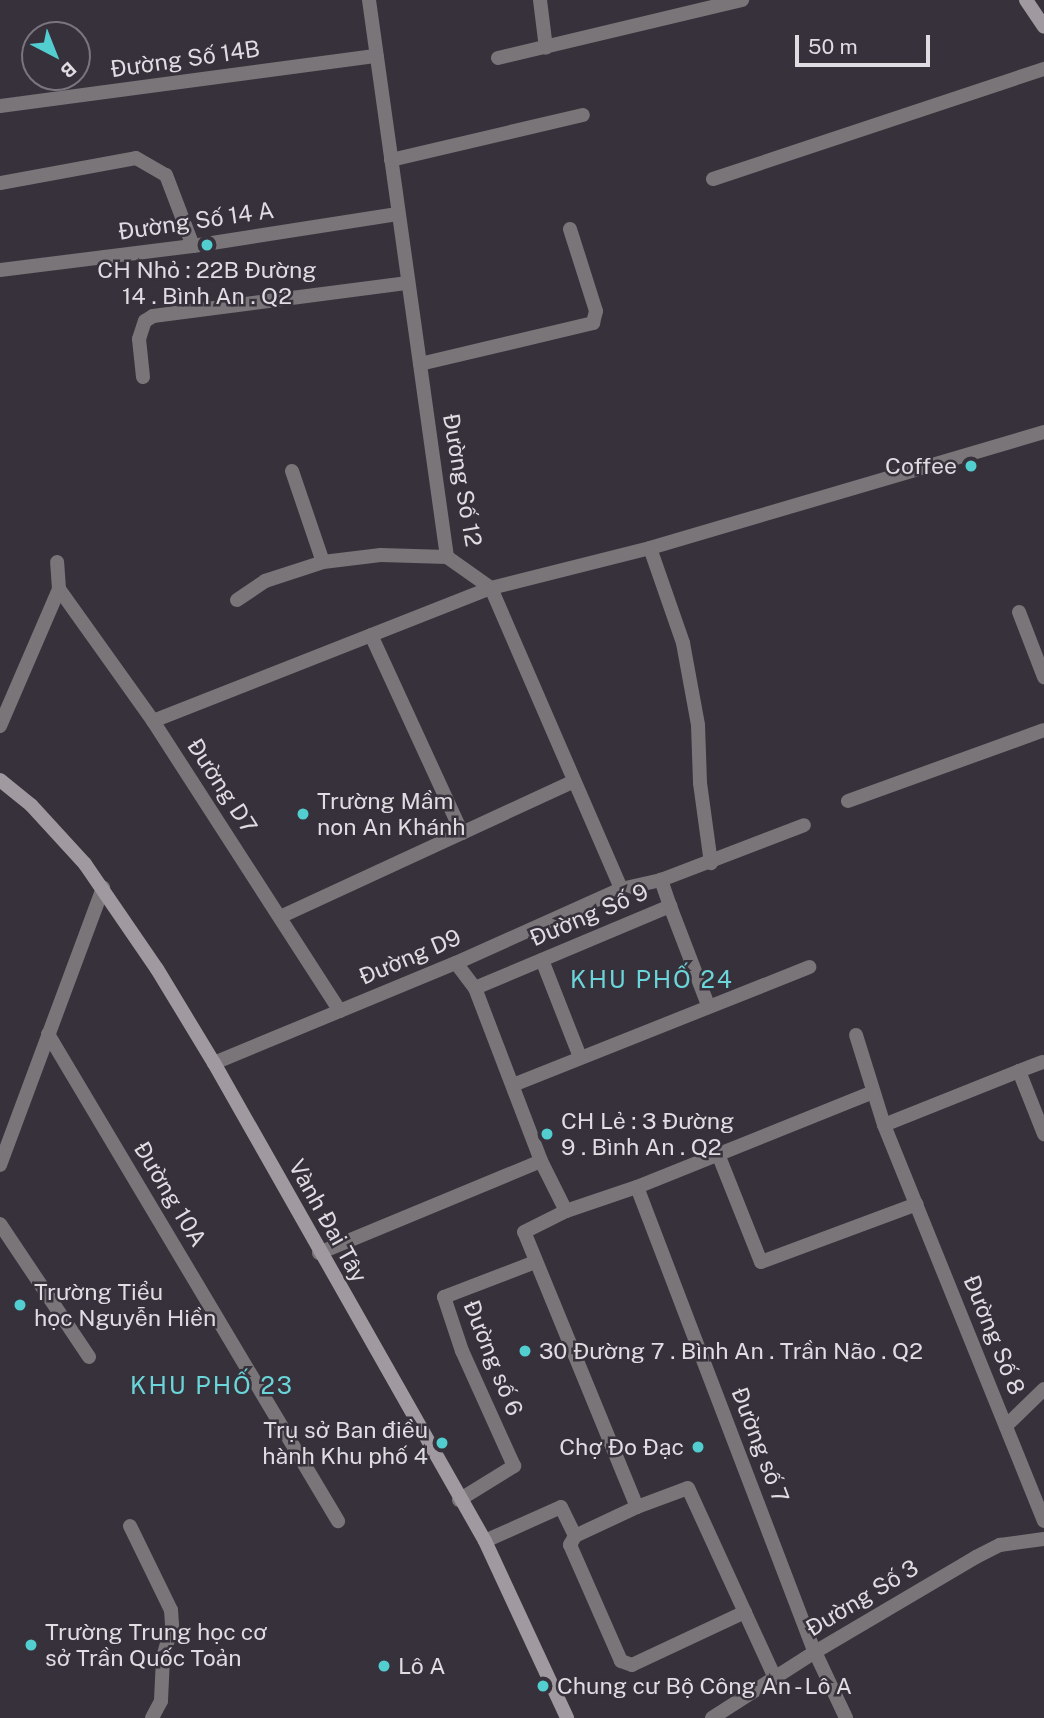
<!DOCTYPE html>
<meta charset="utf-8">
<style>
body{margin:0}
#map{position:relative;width:1044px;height:1718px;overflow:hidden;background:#36313b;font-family:"Public Sans",sans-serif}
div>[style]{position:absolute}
.street>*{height:14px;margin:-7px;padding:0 7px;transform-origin:7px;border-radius:7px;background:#797579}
.secondary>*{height:14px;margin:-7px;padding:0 7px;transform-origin:7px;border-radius:7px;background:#a199a0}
.dots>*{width:19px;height:19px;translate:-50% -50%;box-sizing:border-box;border:4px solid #36313b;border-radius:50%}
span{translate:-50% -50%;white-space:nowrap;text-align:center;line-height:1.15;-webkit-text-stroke:5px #36313b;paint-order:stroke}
.street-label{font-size:23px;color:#dfdce2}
.poi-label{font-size:23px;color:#dfdce2}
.right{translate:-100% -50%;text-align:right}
.left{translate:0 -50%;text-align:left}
.neighbourhood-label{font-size:24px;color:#6ad6d9;letter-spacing:2px}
.north{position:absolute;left:21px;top:21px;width:70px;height:70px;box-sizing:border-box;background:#36313b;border:2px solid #7a757e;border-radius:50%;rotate:138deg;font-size:19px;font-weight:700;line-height:28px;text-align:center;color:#dfdce2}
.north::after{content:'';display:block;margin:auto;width:24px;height:32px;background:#52cdd0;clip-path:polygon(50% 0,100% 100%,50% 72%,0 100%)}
.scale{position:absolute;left:795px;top:35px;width:135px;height:32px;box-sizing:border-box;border:4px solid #dfdce2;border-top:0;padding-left:9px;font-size:21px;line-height:24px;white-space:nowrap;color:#dfdce2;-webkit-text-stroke:5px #36313b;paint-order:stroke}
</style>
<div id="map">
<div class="street">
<i style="left:369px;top:0;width:562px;rotate:82.03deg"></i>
<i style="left:447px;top:557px;width:54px;rotate:35.2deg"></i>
<i style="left:491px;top:588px;width:164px;rotate:-14.1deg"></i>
<i style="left:650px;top:548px;width:411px;rotate:-16.4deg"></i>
<i style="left:540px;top:0;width:48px;rotate:82.9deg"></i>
<i style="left:498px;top:58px;width:251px;rotate:-13.4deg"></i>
<i style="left:0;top:106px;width:380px;rotate:-7.6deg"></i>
<i style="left:391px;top:160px;width:197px;rotate:-13.2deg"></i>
<i style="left:713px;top:179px;width:349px;rotate:-18.4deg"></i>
<i style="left:0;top:183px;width:138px;rotate:-10.4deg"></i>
<i style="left:136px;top:158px;width:34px;rotate:30deg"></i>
<i style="left:166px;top:175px;width:76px;rotate:69.2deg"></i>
<i style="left:0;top:270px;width:194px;rotate:-7.1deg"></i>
<i style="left:193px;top:246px;width:207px;rotate:-8.9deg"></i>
<i style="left:420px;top:364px;width:178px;rotate:-13.3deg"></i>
<i style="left:593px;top:323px;width:12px;rotate:-76deg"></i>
<i style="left:596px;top:311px;width:86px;rotate:-107.6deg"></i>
<i style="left:143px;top:377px;width:38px;rotate:-96deg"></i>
<i style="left:139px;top:339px;width:19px;rotate:-72deg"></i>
<i style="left:145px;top:321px;width:9px;rotate:-32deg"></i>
<i style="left:153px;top:316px;width:257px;rotate:-7.4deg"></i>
<i style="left:292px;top:471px;width:96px;rotate:71.2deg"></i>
<i style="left:650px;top:548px;width:101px;rotate:70.8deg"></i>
<i style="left:683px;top:643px;width:83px;rotate:79.6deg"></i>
<i style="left:698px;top:725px;width:58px;rotate:88deg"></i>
<i style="left:700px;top:783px;width:81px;rotate:82.2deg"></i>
<i style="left:59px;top:589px;width:162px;rotate:54.5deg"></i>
<i style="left:153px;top:721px;width:345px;rotate:57.2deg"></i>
<i style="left:237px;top:600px;width:34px;rotate:-34deg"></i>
<i style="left:265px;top:581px;width:61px;rotate:-18.1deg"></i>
<i style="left:323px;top:562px;width:58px;rotate:-6.9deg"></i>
<i style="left:381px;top:555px;width:66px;rotate:1.7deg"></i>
<i style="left:1019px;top:612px;width:70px;rotate:69deg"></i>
<i style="left:371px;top:635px;width:218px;rotate:65.3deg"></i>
<i style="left:153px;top:721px;width:363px;rotate:-21.5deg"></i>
<i style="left:491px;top:588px;width:328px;rotate:66.6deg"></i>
<i style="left:0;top:726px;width:149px;rotate:-66.7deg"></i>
<i style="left:59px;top:589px;width:27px;rotate:-94deg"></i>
<i style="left:848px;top:801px;width:208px;rotate:-19.9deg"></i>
<i style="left:670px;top:906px;width:106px;rotate:69deg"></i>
<i style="left:280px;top:917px;width:324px;rotate:-24.8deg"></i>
<i style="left:542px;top:960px;width:104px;rotate:68.6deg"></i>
<i style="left:456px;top:963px;width:31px;rotate:53deg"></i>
<i style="left:475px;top:988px;width:185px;rotate:69.1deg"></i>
<i style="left:541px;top:1161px;width:56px;rotate:63.4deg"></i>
<i style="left:475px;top:988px;width:212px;rotate:-22.8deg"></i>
<i style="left:670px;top:906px;width:28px;rotate:-109deg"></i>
<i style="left:661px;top:880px;width:153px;rotate:-21deg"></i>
<i style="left:48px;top:1034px;width:567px;rotate:59.23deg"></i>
<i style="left:856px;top:1035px;width:94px;rotate:72.7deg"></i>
<i style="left:884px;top:1125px;width:427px;rotate:68deg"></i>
<i style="left:214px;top:1063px;width:262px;rotate:-22.5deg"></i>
<i style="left:456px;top:963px;width:181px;rotate:-24.2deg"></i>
<i style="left:621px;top:889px;width:41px;rotate:-12.7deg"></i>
<i style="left:1019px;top:1071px;width:25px;rotate:-21deg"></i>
<i style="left:513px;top:1085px;width:319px;rotate:-21.7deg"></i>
<i style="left:884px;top:1125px;width:145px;rotate:-21.8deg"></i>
<i style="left:1019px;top:1071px;width:68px;rotate:68.4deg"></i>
<i style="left:718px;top:1154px;width:116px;rotate:68.3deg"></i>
<i style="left:761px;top:1262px;width:166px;rotate:-20.4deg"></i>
<i style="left:0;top:1165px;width:296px;rotate:-69.6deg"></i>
<i style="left:637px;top:1187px;width:498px;rotate:69.1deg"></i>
<i style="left:815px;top:1652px;width:73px;rotate:64.8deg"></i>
<i style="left:0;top:1224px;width:160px;rotate:56.2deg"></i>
<i style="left:319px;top:1253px;width:240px;rotate:-22.5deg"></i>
<i style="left:1006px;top:1426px;width:53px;rotate:-44.2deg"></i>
<i style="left:459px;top:1500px;width:65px;rotate:-31.7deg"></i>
<i style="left:514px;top:1466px;width:126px;rotate:-114.3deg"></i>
<i style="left:462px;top:1351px;width:57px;rotate:-108.4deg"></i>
<i style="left:444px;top:1297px;width:97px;rotate:-21deg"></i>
<i style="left:637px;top:1507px;width:297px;rotate:-112.3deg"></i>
<i style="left:524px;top:1232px;width:47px;rotate:-26.6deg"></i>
<i style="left:566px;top:1211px;width:75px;rotate:-18.7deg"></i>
<i style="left:637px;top:1187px;width:254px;rotate:-21.9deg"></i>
<i style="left:130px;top:1526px;width:93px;rotate:64deg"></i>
<i style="left:171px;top:1610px;width:16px;rotate:86deg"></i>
<i style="left:172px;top:1626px;width:33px;rotate:106deg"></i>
<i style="left:163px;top:1658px;width:43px;rotate:92.7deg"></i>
<i style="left:161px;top:1701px;width:19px;rotate:118deg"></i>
<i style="left:485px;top:1541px;width:83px;rotate:-24.1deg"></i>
<i style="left:561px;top:1507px;width:32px;rotate:64deg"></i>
<i style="left:745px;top:1612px;width:125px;rotate:154.9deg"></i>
<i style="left:632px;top:1665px;width:12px;rotate:-160deg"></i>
<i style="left:621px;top:1661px;width:127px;rotate:-113.7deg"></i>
<i style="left:570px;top:1545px;width:10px;rotate:-61deg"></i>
<i style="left:575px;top:1536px;width:68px;rotate:-25.1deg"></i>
<i style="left:637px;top:1507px;width:54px;rotate:-20.4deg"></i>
<i style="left:688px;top:1488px;width:209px;rotate:65.4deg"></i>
<i style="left:712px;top:1718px;width:122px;rotate:-32.7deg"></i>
<i style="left:815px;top:1652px;width:187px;rotate:-30.5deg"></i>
<i style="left:976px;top:1557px;width:27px;rotate:-27deg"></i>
<i style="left:1000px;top:1545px;width:44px;rotate:-7.8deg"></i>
</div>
<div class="secondary">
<i style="left:1026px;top:0;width:32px;rotate:56deg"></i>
<i style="left:0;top:780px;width:40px;rotate:39deg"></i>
<i style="left:31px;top:805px;width:80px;rotate:47.5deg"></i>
<i style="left:85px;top:864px;width:127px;rotate:55.6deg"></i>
<i style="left:157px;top:969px;width:110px;rotate:58.8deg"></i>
<i style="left:214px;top:1063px;width:549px;rotate:60.45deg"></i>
<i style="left:485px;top:1541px;width:195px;rotate:65.1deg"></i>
</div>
<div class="dots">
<i style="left:207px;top:245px;background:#52cdd0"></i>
<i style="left:971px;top:466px;background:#52cdd0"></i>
<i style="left:303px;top:814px;background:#52cdd0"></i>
<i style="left:547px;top:1134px;background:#52cdd0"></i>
<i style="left:20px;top:1305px;background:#52cdd0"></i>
<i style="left:525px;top:1351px;background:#52cdd0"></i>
<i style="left:442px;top:1443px;background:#52cdd0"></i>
<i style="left:698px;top:1447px;background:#52cdd0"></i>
<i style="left:31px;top:1645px;background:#52cdd0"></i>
<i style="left:384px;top:1666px;background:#52cdd0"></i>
<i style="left:543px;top:1686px;background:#52cdd0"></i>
</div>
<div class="street-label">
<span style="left:185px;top:59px;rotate:-8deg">Đường Số 14B</span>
<span style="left:196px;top:221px;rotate:-8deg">Đường Số 14 A</span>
<span style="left:462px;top:480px;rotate:80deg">Đường Số 12</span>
<span style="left:222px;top:786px;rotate:57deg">Đường D7</span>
<span style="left:589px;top:915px;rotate:-23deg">Đường Số 9</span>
<span style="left:410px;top:957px;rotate:-23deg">Đường D9</span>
<span style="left:170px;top:1194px;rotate:59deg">Đường 10A</span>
<span style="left:328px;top:1221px;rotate:61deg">Vành Đai Tây</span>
<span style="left:994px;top:1335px;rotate:68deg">Đường Số 8</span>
<span style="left:493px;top:1358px;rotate:68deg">Đường số 6</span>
<span style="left:760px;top:1445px;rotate:69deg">Đường số 7</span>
<span style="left:862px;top:1598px;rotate:-31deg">Đường Số 3</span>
</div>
<div class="poi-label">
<span style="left:207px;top:283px">CH Nhỏ : 22B Đường<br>14 . Bình An . Q2</span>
<span class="right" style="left:957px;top:466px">Coffee</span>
<span class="left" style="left:317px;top:814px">Trường Mầm<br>non An Khánh</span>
<span class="left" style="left:561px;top:1134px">CH Lẻ : 3 Đường<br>9 . Bình An . Q2</span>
<span class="left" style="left:34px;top:1305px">Trường Tiểu<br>học Nguyễn Hiền</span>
<span class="left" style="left:539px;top:1351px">30 Đường 7 . Bình An . Trần Não . Q2</span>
<span class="right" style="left:428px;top:1443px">Trụ sở Ban điều<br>hành Khu phố 4</span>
<span class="right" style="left:684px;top:1447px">Chợ Đo Đạc</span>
<span class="left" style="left:45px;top:1645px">Trường Trung học cơ<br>sở Trần Quốc Toản</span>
<span class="left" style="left:398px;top:1666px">Lô A</span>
<span class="left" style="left:557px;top:1686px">Chung cư Bộ Công An - Lô A</span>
</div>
<div class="neighbourhood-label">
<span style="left:652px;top:980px">KHU PHỐ 24</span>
<span style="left:212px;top:1386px">KHU PHỐ 23</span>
</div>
<div class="north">B</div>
<div class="scale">50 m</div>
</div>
